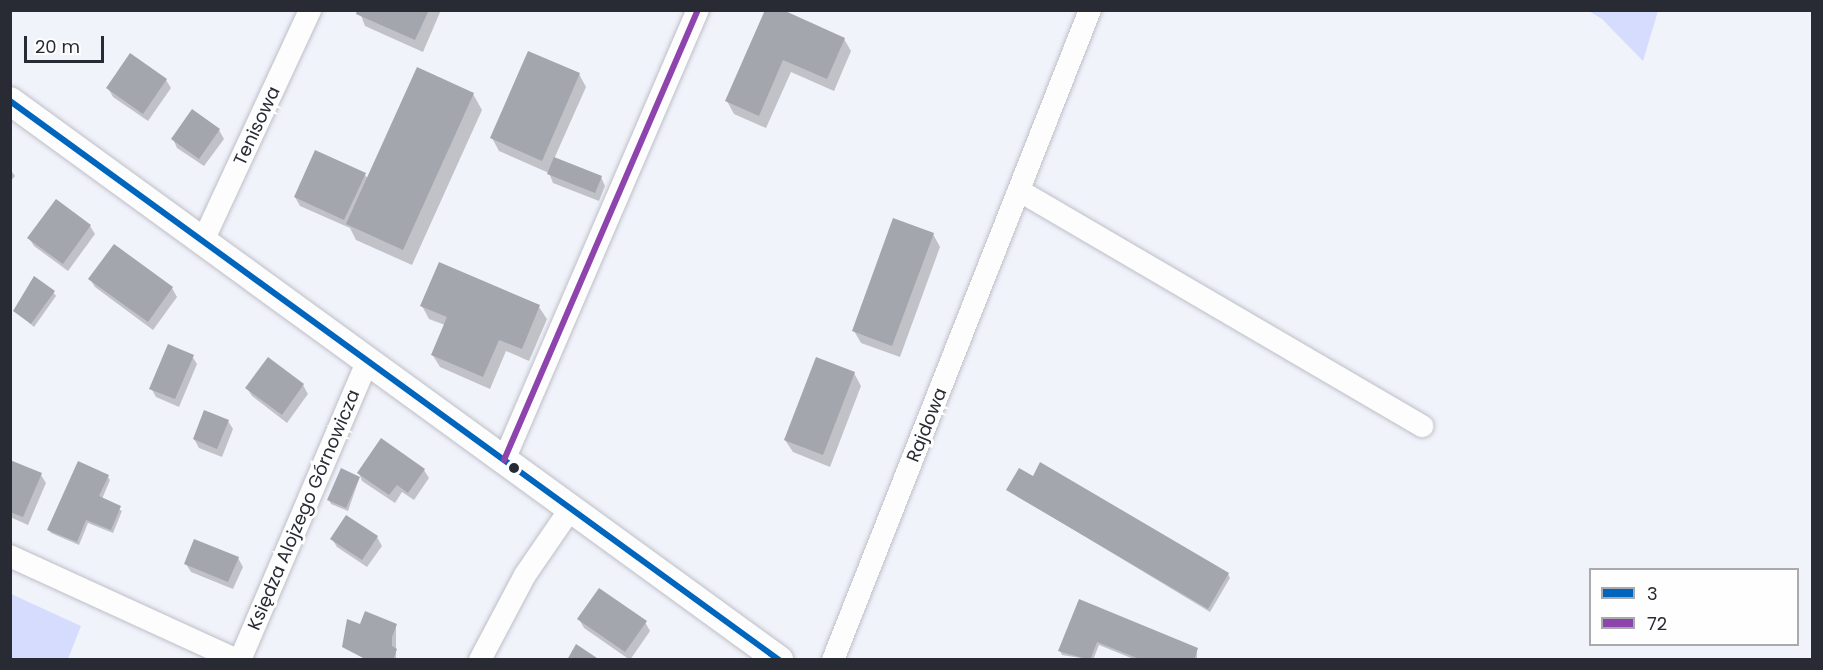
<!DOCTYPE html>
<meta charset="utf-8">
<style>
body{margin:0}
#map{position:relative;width:1823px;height:670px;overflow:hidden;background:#f1f3fb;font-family:Poppins,sans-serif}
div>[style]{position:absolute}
.green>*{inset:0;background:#d5dcfd}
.shadow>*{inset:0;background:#0003}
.building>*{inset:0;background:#a4a6ad}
.roads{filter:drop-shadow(0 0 2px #bdbfc7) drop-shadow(0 0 2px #bdbfc7)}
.minor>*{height:22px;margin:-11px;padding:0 11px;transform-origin:11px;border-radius:11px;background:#fdfdfe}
.tertiary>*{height:28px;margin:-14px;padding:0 14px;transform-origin:14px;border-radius:14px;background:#fdfdfe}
.bus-1>*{height:6px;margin:-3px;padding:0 3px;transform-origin:3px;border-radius:3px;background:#0065bd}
.bus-2>*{height:6px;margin:-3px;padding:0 3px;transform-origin:3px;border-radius:3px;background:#8e44ad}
.dots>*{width:16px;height:16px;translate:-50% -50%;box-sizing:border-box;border:3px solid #fefefe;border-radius:50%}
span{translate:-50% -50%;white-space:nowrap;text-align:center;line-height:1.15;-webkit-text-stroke:6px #fefefe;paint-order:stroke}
.street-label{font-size:18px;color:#292b34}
.frame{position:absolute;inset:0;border:12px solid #292b34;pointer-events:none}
.legend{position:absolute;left:1589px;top:568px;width:210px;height:78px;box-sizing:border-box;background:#fefefe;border:2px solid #a9aaad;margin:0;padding:8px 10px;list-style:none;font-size:18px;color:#292b34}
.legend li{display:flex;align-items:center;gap:12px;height:30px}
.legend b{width:30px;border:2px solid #a9aaad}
.scale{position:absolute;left:24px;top:36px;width:80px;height:27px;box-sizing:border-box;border:3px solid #292b34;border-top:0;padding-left:8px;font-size:18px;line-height:21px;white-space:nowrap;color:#292b34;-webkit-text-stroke:4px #fefefe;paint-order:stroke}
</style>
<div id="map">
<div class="green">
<i style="clip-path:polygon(1589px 11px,1658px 11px,1643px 61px,1602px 19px)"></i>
<i style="clip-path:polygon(11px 594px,81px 626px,68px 659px,11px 659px)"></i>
</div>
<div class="shadow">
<i style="clip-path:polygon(359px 10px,441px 10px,423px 52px,365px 26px)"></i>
<i style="clip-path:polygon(767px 10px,844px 39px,851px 51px,834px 91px,791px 72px,766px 128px,734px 114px,727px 101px)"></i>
<i style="clip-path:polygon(579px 74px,586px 87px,554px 159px,601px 177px,605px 186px,599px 201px,553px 183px,549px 173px,499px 151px,492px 138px)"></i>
<i style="clip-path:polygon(166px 80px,171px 88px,148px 121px,113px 97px,108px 88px)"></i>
<i style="clip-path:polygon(473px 94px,482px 110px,412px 265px,356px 240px,350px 228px,300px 206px,295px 197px,365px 175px,368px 179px)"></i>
<i style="clip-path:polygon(219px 130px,224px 139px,204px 166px,177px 148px,173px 139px)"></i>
<i style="clip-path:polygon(10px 169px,15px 176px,10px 182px)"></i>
<i style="clip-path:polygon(90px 226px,95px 234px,68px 271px,34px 246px,29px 238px)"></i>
<i style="clip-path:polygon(933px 234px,940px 247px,900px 357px,861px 343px,854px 331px)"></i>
<i style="clip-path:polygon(440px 264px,539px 307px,547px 319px,529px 361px,506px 351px,490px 389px,440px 367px,432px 354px,445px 325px,429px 319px,422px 306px)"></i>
<i style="clip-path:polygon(90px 279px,172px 288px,177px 297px,153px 330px,95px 287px)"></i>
<i style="clip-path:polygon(53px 292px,56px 296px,34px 327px,15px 311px)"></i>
<i style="clip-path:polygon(192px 356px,197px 364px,179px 407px,156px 397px,151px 388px)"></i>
<i style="clip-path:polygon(268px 359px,303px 385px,308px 394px,287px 423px,252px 396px,247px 388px)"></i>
<i style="clip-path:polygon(854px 373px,861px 386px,830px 467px,793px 452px,785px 440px)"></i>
<i style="clip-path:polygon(228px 421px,233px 429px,222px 457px,199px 448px,194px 439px)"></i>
<i style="clip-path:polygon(10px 462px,41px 475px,46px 483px,28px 525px,10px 517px)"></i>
<i style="clip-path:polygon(424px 470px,429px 478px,414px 500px,402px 492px,395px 503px,362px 481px,359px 473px)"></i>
<i style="clip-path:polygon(108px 477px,110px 480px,102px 499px,122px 511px,113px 533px,88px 523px,79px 545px,51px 533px,49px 530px)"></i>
<i style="clip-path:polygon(359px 479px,348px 511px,331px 504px,329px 500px)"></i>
<i style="clip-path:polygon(1008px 490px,1228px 574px,1230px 578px,1210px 612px)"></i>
<i style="clip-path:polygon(377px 537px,382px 546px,367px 567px,337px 547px,332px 539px)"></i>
<i style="clip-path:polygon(238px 558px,243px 567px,233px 589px,191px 572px,186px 564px)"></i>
<i style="clip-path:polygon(1080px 601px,1197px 649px,1197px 660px,1136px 660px,1099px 645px,1093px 660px,1062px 655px,1060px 651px)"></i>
<i style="clip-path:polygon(579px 619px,645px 622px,650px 631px,630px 660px,584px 628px)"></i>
<i style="clip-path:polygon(396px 625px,396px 660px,375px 660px,360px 626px)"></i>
</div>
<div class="building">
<i style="clip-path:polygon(357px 10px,429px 10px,415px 40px,356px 14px)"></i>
<i style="clip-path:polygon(765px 10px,783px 10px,845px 38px,827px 79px,783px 60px,759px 116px,725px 101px)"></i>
<i style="clip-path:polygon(528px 51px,580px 73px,542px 161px,490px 138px)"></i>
<i style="clip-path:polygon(130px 53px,167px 79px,143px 114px,106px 88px)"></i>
<i style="clip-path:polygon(417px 67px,474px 93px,403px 250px,346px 224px)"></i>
<i style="clip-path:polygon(192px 109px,220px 129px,199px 159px,171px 139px)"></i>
<i style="clip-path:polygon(315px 150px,366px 173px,344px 220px,294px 197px)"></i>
<i style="clip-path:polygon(554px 157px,602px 176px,595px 193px,547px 174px)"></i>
<i style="clip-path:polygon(56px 199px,91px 225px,63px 264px,27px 238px)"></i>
<i style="clip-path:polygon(893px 218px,934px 233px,892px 346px,852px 331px)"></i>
<i style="clip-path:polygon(114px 244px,173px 287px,148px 322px,88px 279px)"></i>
<i style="clip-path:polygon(439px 262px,540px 305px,522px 349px,499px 340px,483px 377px,431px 355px,447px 317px,420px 306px)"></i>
<i style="clip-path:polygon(34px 276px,55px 291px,31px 324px,13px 311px)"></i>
<i style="clip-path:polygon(168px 344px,194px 355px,175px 399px,149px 389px)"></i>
<i style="clip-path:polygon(268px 357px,304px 384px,282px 415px,245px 388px)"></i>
<i style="clip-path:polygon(816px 357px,855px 372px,823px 455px,784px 440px)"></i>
<i style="clip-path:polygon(204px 410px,229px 420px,217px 449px,193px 439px)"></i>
<i style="clip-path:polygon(381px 438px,425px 469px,408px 493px,397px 485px,389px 495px,357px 473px)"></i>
<i style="clip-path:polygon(10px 460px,42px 473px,23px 517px,10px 512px)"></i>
<i style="clip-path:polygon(78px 461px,109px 475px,99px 496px,121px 506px,111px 530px,86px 520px,77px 542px,47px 530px)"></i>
<i style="clip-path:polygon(1040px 462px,1229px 573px,1208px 609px,1006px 490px,1019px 468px,1033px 476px)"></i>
<i style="clip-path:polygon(341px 468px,360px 477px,346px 508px,327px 500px)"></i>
<i style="clip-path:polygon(346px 515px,378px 536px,362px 560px,330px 539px)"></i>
<i style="clip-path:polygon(194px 539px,239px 557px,228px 582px,184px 564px)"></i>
<i style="clip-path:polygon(599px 588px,647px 621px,625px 652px,577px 619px)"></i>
<i style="clip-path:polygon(1079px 599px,1198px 648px,1194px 660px,1142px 660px,1097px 642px,1090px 660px,1058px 651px)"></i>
<i style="clip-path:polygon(365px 611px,397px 624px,392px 637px,392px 646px,397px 649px,393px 660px,367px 660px,342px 647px,347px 619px,360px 624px)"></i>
<i style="clip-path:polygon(576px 644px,600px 660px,567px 660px)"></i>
</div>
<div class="roads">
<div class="minor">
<i style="left:1020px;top:191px;width:466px;rotate:30.3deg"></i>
<i style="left:203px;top:241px;width:255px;rotate:-65.1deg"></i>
<i style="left:504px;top:460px;width:490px;rotate:-66.7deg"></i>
<i style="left:10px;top:556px;width:250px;rotate:24.6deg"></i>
<i style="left:240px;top:660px;width:326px;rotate:-66.9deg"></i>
<i style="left:480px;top:660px;width:96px;rotate:-62.1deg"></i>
<i style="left:525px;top:575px;width:81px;rotate:-55.5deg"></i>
<i style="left:833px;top:660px;width:699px;rotate:-68.43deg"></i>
</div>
<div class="tertiary">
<i style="left:10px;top:101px;width:951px;rotate:36.01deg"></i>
</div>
</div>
<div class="bus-1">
<i style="left:10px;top:101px;width:951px;rotate:36.01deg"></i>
</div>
<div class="bus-2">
<i style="left:504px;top:460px;width:490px;rotate:-66.7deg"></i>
</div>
<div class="dots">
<i style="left:514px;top:468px;background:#292b34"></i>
</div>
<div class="street-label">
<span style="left:257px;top:126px;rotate:-65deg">Tenisowa</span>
<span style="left:927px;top:425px;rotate:-68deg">Rajdowa</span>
<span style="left:304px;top:510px;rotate:-67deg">Księdza Alojzego Górnowicza</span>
</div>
<div class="frame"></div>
<ul class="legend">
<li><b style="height:8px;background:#0065bd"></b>3</li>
<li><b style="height:8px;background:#8e44ad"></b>72</li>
</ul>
<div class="scale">20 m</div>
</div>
